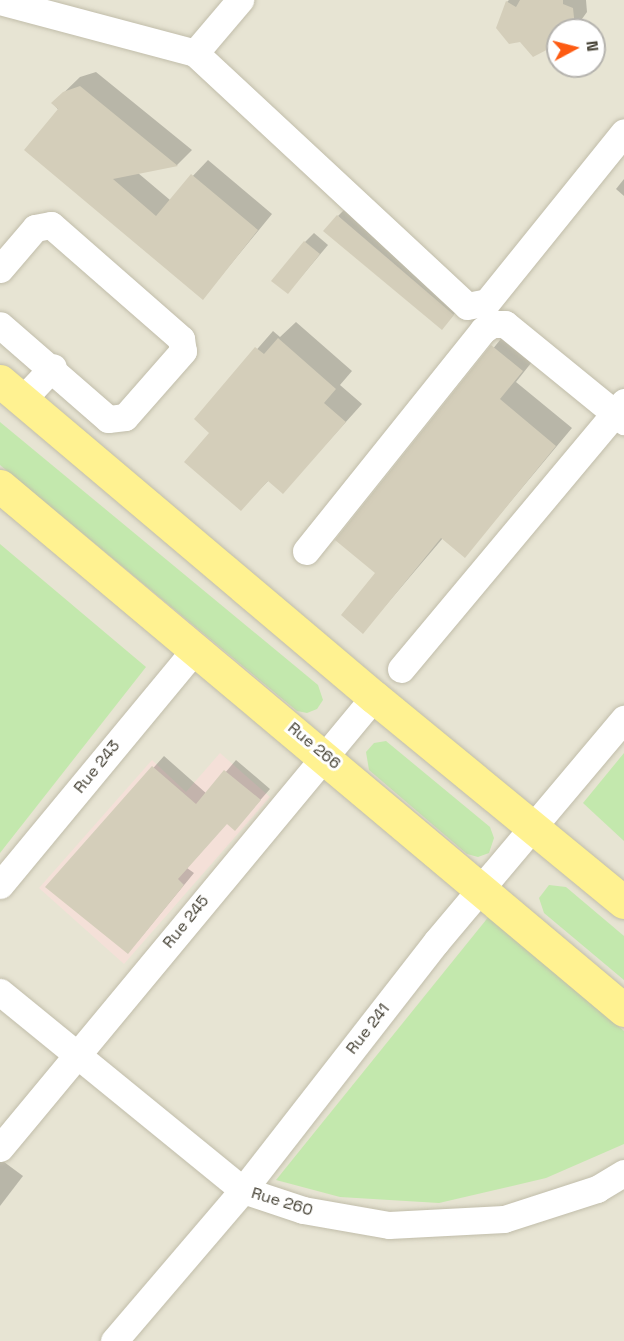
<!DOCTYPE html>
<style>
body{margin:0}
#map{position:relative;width:624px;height:1341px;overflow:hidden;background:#f3f1e5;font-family:"Space Grotesk",sans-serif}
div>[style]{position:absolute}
.residential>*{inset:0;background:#e7e4d3}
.medical>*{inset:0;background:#f4e0d8}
.green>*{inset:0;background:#c3e8ad}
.shadow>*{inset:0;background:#0003}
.building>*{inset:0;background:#d4ceba}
.roads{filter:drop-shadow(0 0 2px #c1bdaa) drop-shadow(0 0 2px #c1bdaa)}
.minor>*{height:27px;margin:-13.5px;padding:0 13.5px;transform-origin:13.5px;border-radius:13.5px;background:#fff}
.major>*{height:33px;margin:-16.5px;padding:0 16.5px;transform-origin:16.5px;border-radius:16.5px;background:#fff291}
span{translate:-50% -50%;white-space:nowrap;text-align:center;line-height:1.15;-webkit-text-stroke:6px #fff;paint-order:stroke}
.street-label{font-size:16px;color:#454134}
.north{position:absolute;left:546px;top:18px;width:60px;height:60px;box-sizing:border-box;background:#fff;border:2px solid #b5b3ae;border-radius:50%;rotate:83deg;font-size:16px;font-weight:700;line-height:24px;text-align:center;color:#454134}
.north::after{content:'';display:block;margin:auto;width:21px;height:27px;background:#fd5b12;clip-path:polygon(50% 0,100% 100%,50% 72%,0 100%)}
</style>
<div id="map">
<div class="residential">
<i style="clip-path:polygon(evenodd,0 0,624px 0,624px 1341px,0 1341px,0 0,558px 30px,594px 30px,594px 66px,558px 66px,558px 30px)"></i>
</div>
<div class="medical">
<i style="clip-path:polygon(220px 753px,270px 797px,124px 964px,39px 888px,152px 760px,186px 792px)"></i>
</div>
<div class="green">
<i style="clip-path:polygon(0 422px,318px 685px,323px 700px,317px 709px,307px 713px,297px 711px,0 465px)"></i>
<i style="clip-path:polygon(0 544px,146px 667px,0 853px)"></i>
<i style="clip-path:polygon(386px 741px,490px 827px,494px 838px,489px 853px,478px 857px,467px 854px,369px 770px,366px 752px,374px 743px)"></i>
<i style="clip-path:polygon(624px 753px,624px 841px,583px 803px)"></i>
<i style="clip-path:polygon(549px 885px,566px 887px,624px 936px,624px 980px,544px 913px,539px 898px)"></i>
<i style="clip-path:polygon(490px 915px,624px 1031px,624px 1144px,546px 1178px,439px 1203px,340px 1197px,276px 1180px)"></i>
</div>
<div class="shadow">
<i style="clip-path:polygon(509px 0,586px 0,587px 12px,574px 30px,558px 30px,558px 43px,507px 2px)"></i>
<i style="clip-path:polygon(96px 72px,192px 150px,177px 165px,138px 173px,170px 200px,208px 160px,272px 214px,203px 298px,53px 103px,80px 77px)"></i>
<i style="clip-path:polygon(624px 179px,624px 196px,616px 189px)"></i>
<i style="clip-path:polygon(346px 208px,461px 306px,442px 328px,338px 216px)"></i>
<i style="clip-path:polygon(314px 233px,328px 245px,296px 283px,305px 242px)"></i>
<i style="clip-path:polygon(296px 322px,352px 371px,340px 385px,362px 404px,283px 492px,269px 480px,241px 509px,211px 433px,196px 419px,273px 331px,280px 337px)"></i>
<i style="clip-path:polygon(509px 329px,539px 353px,516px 382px,572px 428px,465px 556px,443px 538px,363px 632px,378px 573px,337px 540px)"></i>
<i style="clip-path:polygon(164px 756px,207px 794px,236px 760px,270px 789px,235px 829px,227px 823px,187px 868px,194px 873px,138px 941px,47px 887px)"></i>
<i style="clip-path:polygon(0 1159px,23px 1176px,0 1206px)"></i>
</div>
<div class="building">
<i style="clip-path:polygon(520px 0,563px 0,563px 4px,573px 8px,575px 27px,558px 30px,558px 44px,533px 57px,520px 42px,509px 44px,496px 28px,506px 1px,516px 7px)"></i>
<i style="clip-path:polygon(80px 86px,178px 166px,113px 179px,156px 216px,191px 174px,258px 230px,203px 300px,24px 150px,58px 109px,51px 103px,63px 92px)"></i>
<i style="clip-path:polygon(337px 215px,454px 315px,442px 330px,323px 231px)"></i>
<i style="clip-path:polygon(304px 241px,320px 254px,288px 294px,271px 281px)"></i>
<i style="clip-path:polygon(278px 338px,336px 389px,324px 403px,346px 422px,283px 494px,268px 481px,241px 511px,184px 462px,209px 433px,194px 419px,255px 347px,264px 354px)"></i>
<i style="clip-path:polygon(491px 345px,523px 371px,500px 399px,556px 446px,465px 558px,441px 538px,363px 634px,341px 615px,375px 573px,335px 540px)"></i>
<i style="clip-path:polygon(152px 766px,196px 804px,224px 770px,261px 800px,235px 831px,227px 824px,178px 879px,184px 885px,128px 954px,45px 887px)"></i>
</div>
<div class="roads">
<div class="minor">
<i style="left:0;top:1px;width:202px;rotate:14.9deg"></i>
<i style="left:195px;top:53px;width:371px;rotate:42.9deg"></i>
<i style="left:467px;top:306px;width:20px;rotate:-11deg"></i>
<i style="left:487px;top:302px;width:218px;rotate:-51.1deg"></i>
<i style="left:195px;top:53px;width:70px;rotate:-49.7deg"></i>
<i style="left:0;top:269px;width:54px;rotate:-49.5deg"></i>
<i style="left:35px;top:228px;width:16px;rotate:-11deg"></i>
<i style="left:51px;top:225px;width:173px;rotate:41.2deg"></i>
<i style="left:181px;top:339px;width:12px;rotate:81deg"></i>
<i style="left:183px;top:351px;width:88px;rotate:131.3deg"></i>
<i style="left:125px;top:417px;width:17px;rotate:173deg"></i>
<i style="left:108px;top:419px;width:143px;rotate:-139deg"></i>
<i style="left:22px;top:400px;width:45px;rotate:-46.8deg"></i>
<i style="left:306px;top:551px;width:283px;rotate:-51.3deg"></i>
<i style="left:483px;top:330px;width:11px;rotate:-34deg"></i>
<i style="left:492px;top:324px;width:13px"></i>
<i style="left:505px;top:324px;width:154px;rotate:39.2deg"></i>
<i style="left:401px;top:669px;width:348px;rotate:-50.1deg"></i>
<i style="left:0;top:885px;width:306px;rotate:-50.4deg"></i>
<i style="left:0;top:992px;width:313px;rotate:39.2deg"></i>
<i style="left:243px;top:1190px;width:63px;rotate:18.4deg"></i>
<i style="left:303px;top:1210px;width:87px;rotate:9.9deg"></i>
<i style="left:389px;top:1225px;width:115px;rotate:-3deg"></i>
<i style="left:504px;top:1219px;width:98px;rotate:-17.9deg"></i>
<i style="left:597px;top:1189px;width:31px;rotate:-31deg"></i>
<i style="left:0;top:1148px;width:586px;rotate:-50.33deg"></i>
<i style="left:114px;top:1341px;width:199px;rotate:-49.5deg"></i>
<i style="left:243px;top:1190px;width:314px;rotate:-52.1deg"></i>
<i style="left:436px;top:942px;width:292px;rotate:-49.9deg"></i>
</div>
<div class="major">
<i style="left:0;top:381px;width:490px;rotate:40.2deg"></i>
<i style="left:374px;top:697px;width:323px;rotate:39.4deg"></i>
<i style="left:0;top:486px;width:815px;rotate:40.02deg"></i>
</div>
</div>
<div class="street-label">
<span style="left:314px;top:746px;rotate:40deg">Rue 266</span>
<span style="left:97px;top:767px;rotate:-51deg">Rue 243</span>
<span style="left:186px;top:922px;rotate:-51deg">Rue 245</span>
<span style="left:368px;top:1029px;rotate:-52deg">Rue 241</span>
<span style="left:282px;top:1202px;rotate:17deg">Rue 260</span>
</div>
<div class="north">N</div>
</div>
